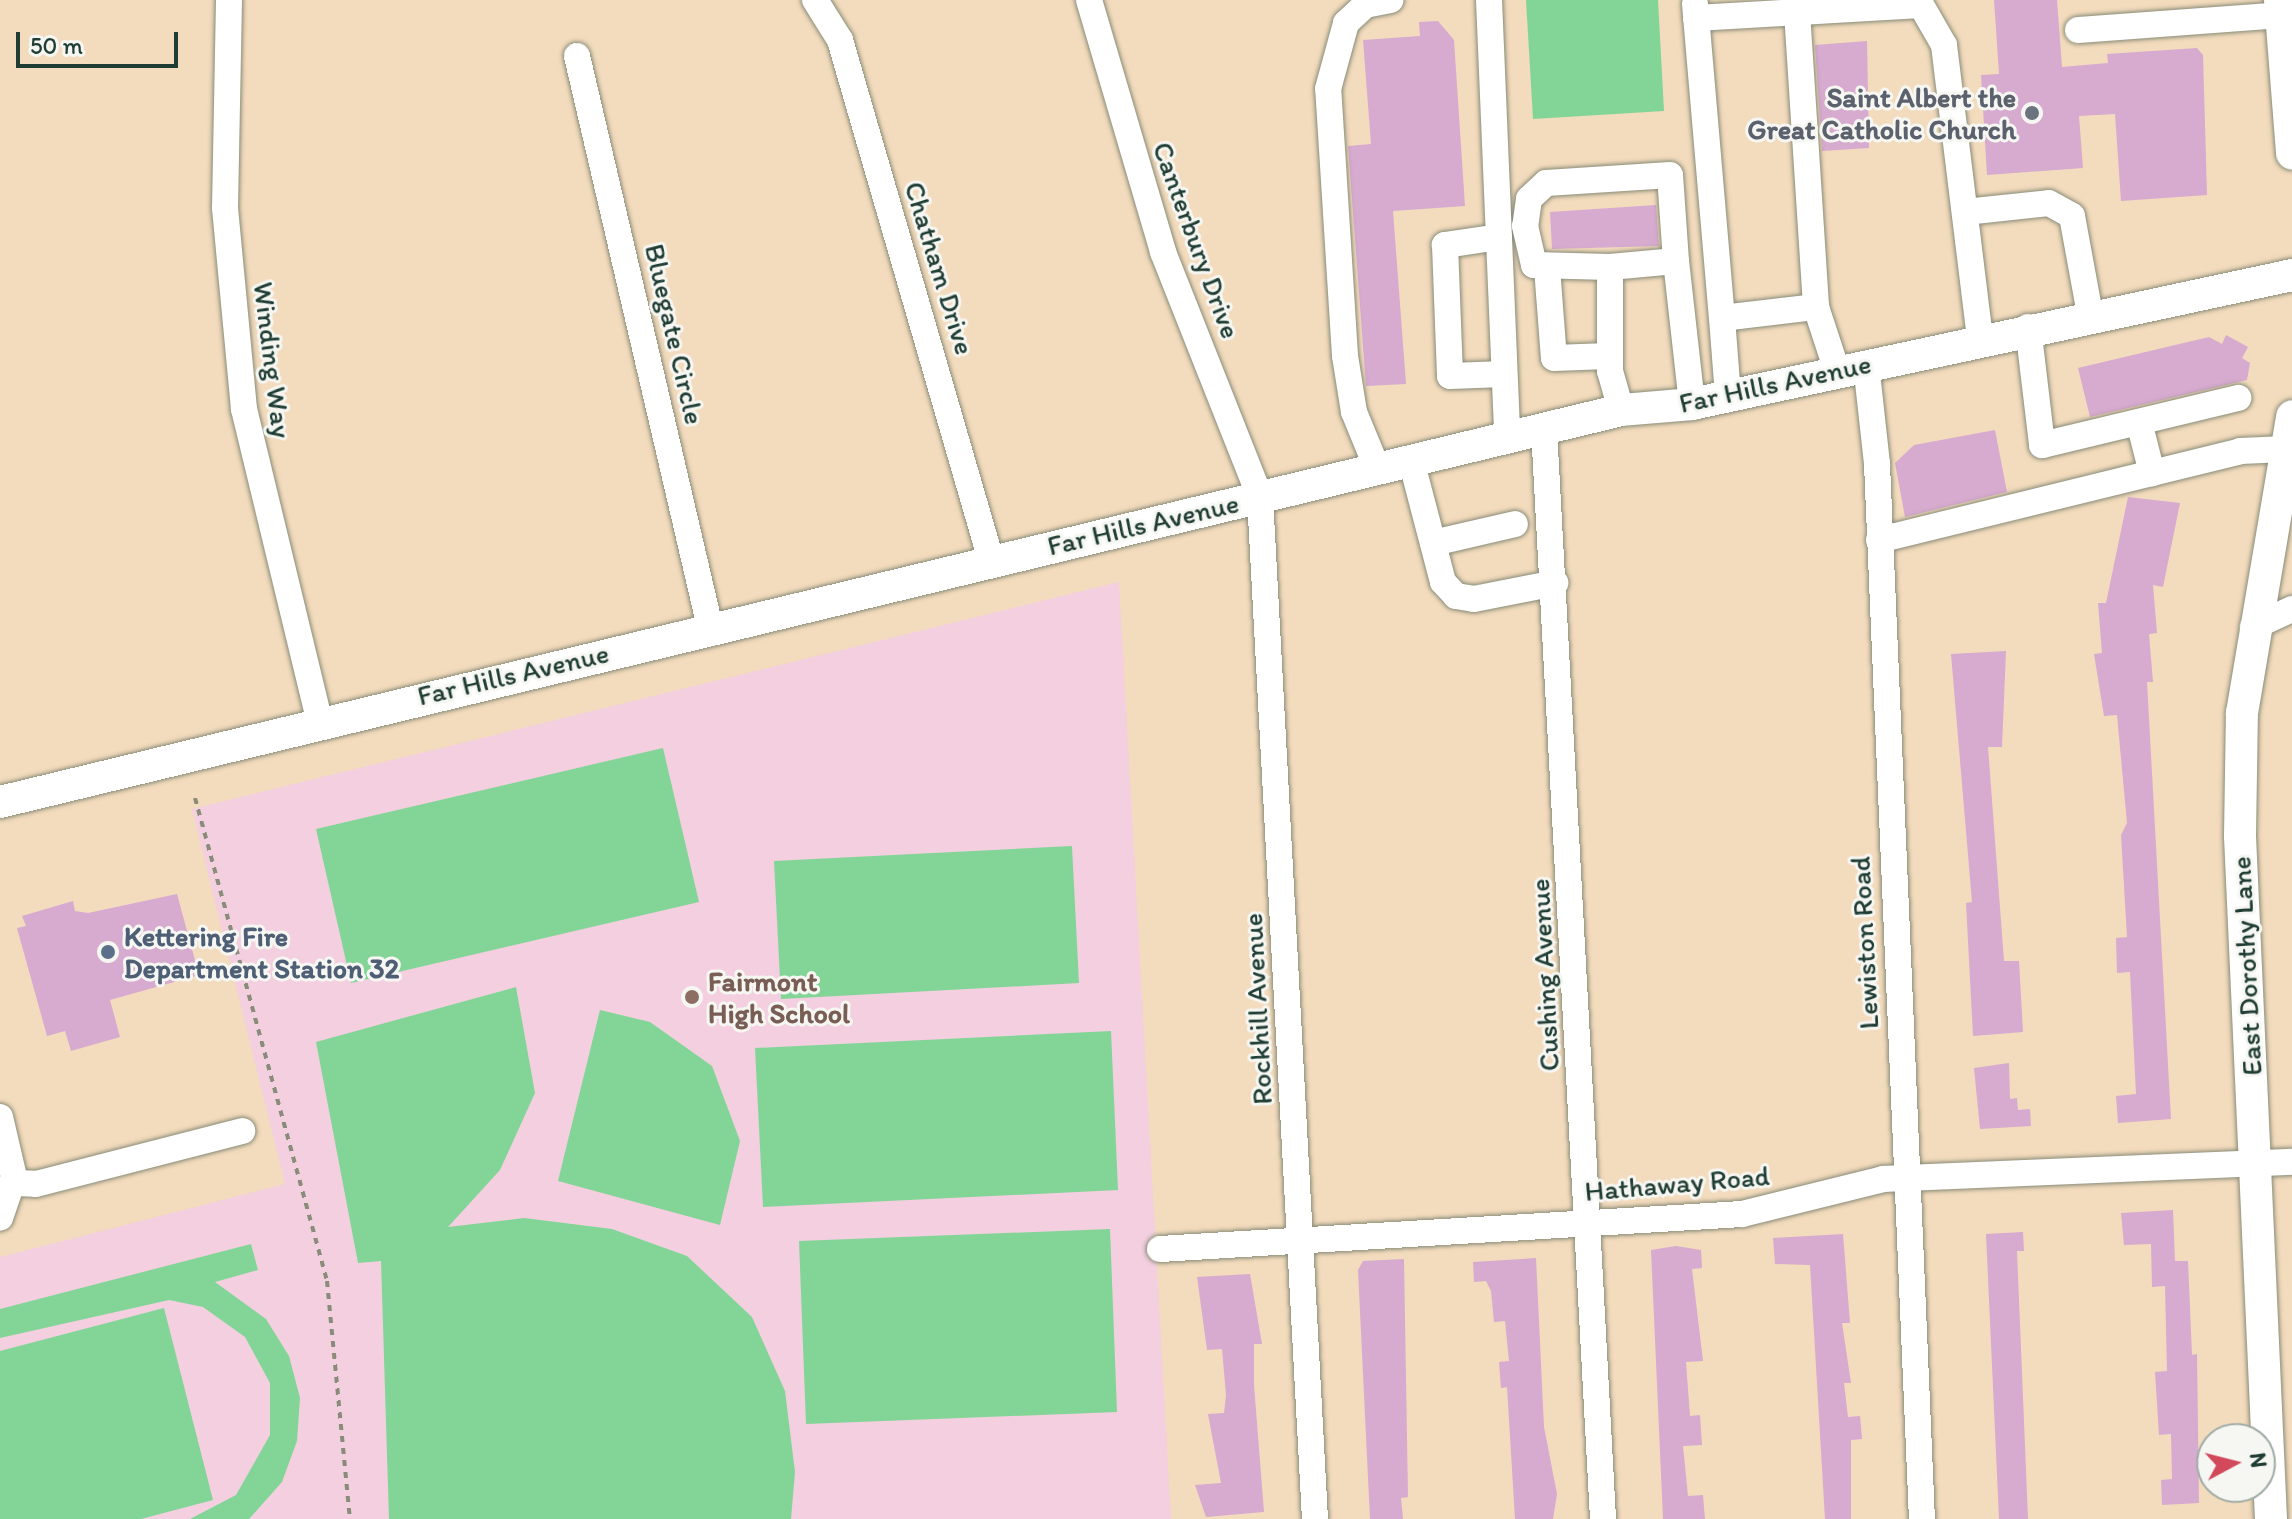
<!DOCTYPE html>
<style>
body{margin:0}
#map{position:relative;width:2292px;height:1519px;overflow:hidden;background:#f3dbbd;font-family:Itim,sans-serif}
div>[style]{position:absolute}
.built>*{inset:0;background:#f3cfe0}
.green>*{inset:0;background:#82d597}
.building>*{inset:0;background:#d7aad0}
.path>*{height:4px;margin-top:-2px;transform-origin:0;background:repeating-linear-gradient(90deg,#898c78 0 6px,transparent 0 12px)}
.roads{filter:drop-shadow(0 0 2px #898c78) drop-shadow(0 0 2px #898c78)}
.minor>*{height:26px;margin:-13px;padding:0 13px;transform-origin:13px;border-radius:13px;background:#fff}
.major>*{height:32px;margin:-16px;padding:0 16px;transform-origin:16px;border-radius:16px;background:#fff}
.dots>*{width:22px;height:22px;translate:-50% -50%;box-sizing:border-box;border:4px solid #f6f6f2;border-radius:50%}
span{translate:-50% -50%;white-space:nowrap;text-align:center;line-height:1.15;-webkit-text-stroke:6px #f6f6f2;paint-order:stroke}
.worship-label{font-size:28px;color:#5b616d;font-weight:700}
.right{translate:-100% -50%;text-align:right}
.street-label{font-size:28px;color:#1f3d34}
.service-label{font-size:28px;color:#4e5e75;font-weight:700}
.left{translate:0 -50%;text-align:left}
.education-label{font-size:28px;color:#785e54;font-weight:700}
.north{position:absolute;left:2196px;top:1423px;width:80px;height:80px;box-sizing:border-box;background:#f6f6f2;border:2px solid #a0aca6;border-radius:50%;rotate:83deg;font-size:22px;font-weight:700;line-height:32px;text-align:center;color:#1f3d34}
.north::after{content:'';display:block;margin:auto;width:28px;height:36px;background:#d1495b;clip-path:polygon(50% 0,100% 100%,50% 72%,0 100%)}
.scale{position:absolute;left:16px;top:32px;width:162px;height:36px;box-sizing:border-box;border:4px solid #1f3d34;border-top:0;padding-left:10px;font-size:24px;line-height:28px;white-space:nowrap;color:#1f3d34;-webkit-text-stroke:6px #f6f6f2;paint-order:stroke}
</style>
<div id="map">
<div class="built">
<i style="clip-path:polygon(1119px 582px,1171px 1519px,0 1519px,0 1257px,285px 1184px,192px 809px)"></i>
</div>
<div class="green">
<i style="clip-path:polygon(1526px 0,1658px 0,1664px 111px,1533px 119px)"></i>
<i style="clip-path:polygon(663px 748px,699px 902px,351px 983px,316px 829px)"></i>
<i style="clip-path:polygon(1072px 846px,1079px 983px,781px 999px,774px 861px)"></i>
<i style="clip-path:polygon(516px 987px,535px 1093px,500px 1170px,448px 1227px,524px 1218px,612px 1229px,687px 1256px,752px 1317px,785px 1391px,795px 1472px,791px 1519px,389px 1519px,381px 1261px,358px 1263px,316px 1042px)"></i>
<i style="clip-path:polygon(600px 1010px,650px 1022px,712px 1066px,740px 1141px,720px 1225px,558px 1181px)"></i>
<i style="clip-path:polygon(1111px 1031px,1118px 1190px,763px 1207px,755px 1048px)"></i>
<i style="clip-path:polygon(1110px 1229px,1117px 1412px,806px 1424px,799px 1241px)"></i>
<i style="clip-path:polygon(251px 1244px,258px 1270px,215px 1282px,266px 1319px,289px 1356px,300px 1398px,297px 1441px,282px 1482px,249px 1519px,190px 1519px,236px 1495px,270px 1435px,270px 1383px,245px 1337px,203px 1307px,169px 1300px,0 1338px,0 1309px)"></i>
<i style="clip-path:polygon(164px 1308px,213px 1500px,141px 1519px,0 1519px,0 1351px)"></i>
</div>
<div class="building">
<i style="clip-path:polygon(1994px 0,2057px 0,2062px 67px,2108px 63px,2107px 54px,2197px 48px,2203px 55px,2207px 195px,2121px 201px,2115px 114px,2079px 116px,2083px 168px,1987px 175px,1981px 75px,1999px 74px)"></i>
<i style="clip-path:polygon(1438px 21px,1454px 40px,1465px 206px,1393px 211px,1406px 384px,1366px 386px,1348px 146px,1371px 144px,1363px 40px,1420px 36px,1419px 22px)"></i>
<i style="clip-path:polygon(1867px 41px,1869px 148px,1822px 151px,1815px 45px)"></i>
<i style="clip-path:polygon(1656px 205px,1659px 246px,1552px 249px,1550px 212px)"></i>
<i style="clip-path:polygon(2226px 335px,2248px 347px,2242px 358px,2250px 363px,2247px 380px,2090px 417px,2078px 368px,2209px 337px,2222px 344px)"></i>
<i style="clip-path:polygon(1995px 430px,2007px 492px,1905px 517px,1895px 463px,1914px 445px)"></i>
<i style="clip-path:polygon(2128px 497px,2180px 503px,2163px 587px,2153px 585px,2157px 633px,2149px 634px,2153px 682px,2147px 682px,2171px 1119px,2118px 1123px,2116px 1096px,2136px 1094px,2130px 972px,2117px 973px,2116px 938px,2127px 937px,2121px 835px,2127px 823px,2117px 715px,2104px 716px,2094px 654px,2102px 653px,2098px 603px,2106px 603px)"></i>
<i style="clip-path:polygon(2006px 651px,2002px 747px,1988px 747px,2004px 961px,2019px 961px,2023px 1032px,1973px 1036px,1966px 903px,1972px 902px,1951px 654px)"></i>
<i style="clip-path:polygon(177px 894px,199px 975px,110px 1000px,120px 1037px,71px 1051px,65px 1031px,47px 1036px,17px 928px,26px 926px,22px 916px,73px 901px,75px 911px,88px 913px)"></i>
<i style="clip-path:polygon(2009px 1063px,2010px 1099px,2017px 1098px,2018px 1110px,2030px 1109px,2031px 1126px,1980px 1129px,1974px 1068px)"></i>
<i style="clip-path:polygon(2173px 1210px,2175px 1261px,2188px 1261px,2192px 1355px,2197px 1354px,2199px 1503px,2162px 1505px,2161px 1480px,2172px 1479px,2171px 1434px,2159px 1435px,2155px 1372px,2167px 1371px,2165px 1286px,2152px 1287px,2151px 1244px,2124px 1245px,2121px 1213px)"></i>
<i style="clip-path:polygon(2023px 1232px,2024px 1251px,2017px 1251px,2028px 1519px,1999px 1519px,1986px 1234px)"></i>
<i style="clip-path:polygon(1843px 1234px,1850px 1323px,1842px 1323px,1851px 1383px,1844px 1383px,1848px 1417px,1860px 1416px,1862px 1439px,1851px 1440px,1851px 1519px,1825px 1519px,1810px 1265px,1775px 1264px,1773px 1238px)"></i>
<i style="clip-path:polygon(1676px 1246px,1701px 1250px,1702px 1268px,1692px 1269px,1703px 1361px,1686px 1362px,1690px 1416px,1700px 1415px,1702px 1445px,1683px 1446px,1688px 1496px,1703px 1495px,1705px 1519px,1663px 1519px,1651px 1250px)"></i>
<i style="clip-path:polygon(1536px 1258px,1544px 1427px,1557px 1494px,1553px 1519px,1515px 1519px,1507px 1387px,1501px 1388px,1499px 1362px,1509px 1361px,1505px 1321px,1494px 1322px,1491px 1291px,1486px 1281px,1474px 1282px,1473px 1262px)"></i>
<i style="clip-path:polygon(1404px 1259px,1408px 1497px,1401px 1498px,1403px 1519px,1370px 1519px,1358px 1270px,1363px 1261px)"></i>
<i style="clip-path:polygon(1250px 1274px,1262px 1344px,1254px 1344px,1254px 1385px,1264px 1512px,1206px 1517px,1195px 1485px,1221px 1483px,1208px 1414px,1224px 1413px,1226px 1395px,1222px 1349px,1207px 1350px,1197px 1277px)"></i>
</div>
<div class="path">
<i style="left:195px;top:798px;width:501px;rotate:74.71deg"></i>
<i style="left:327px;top:1281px;width:239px;rotate:84.5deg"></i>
</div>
<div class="roads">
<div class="minor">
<i style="left:229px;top:0;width:208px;rotate:91.1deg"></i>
<i style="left:225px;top:208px;width:202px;rotate:84.6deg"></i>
<i style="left:244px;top:409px;width:320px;rotate:76.4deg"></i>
<i style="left:815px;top:0;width:47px;rotate:58deg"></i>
<i style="left:840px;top:40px;width:541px;rotate:73.81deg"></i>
<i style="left:1089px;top:0;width:263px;rotate:73.6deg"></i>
<i style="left:1163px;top:252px;width:264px;rotate:68.4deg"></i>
<i style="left:1260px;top:497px;width:1023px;rotate:86.92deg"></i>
<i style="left:1489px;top:0;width:437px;rotate:87.6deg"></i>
<i style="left:1695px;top:4px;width:315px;rotate:85.1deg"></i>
<i style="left:1722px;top:318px;width:95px;rotate:-6.7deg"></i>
<i style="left:1797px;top:12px;width:296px;rotate:86.3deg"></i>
<i style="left:1816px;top:307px;width:67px;rotate:71.8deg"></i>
<i style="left:1696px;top:18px;width:225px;rotate:-3.3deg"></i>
<i style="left:1921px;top:5px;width:46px;rotate:60.1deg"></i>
<i style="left:1944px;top:45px;width:294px;rotate:83deg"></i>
<i style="left:2078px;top:30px;width:204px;rotate:-4.2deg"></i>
<i style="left:577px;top:56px;width:586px;rotate:76.89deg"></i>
<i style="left:1965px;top:212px;width:84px;rotate:-6.1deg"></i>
<i style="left:2049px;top:203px;width:26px;rotate:29deg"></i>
<i style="left:2072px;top:216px;width:100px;rotate:79.6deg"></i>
<i style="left:1499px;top:237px;width:55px;rotate:171.6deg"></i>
<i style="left:1445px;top:245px;width:131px;rotate:87.8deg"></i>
<i style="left:1450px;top:376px;width:54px;rotate:-2.1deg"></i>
<i style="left:1676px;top:261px;width:144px;rotate:83.6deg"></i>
<i style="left:1610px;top:267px;width:66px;rotate:-5.2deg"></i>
<i style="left:1676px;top:261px;width:86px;rotate:-94deg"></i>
<i style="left:1670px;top:175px;width:124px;rotate:176.3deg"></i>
<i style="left:1546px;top:183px;width:23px;rotate:137deg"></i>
<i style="left:1529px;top:199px;width:27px;rotate:98deg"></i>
<i style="left:1525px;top:226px;width:40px;rotate:77deg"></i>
<i style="left:1534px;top:265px;width:76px;rotate:1.5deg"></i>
<i style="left:1610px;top:267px;width:104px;rotate:90deg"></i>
<i style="left:1610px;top:371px;width:41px;rotate:74.2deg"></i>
<i style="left:1547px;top:268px;width:90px;rotate:85.6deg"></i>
<i style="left:1554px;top:358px;width:54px;rotate:-2.1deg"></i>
<i style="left:1722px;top:318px;width:78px;rotate:85.6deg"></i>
<i style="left:2028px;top:327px;width:119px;rotate:83.2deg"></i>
<i style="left:2042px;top:445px;width:202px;rotate:-13.5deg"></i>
<i style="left:1866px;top:364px;width:101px;rotate:83.7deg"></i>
<i style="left:1877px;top:464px;width:1056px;rotate:87.56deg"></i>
<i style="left:2139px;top:422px;width:53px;rotate:75.7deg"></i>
<i style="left:1544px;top:429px;width:1092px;rotate:86.9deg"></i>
<i style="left:1411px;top:460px;width:126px;rotate:75.3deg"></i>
<i style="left:1443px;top:582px;width:19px;rotate:47deg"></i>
<i style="left:1456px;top:596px;width:18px;rotate:9deg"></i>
<i style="left:1474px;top:599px;width:83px;rotate:-11.2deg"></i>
<i style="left:1377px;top:468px;width:61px;rotate:-112.3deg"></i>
<i style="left:1354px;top:412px;width:57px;rotate:-99.1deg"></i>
<i style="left:1345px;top:356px;width:268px;rotate:-93.6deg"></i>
<i style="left:1328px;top:89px;width:68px;rotate:-74.7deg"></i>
<i style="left:1346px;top:23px;width:26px;rotate:-43deg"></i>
<i style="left:1365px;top:5px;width:26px;rotate:-11deg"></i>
<i style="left:1879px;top:540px;width:372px;rotate:-13.8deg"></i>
<i style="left:2240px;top:451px;width:46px;rotate:-2.5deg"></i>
<i style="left:1433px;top:543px;width:84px;rotate:-13deg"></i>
<i style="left:2253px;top:627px;width:43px;rotate:-24.8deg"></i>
<i style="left:0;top:1117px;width:62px;rotate:76.9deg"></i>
<i style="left:14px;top:1177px;width:43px;rotate:108.9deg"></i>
<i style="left:13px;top:1183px;width:23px;rotate:2deg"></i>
<i style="left:36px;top:1184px;width:213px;rotate:-14.4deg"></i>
<i style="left:1160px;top:1249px;width:583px;rotate:-3.44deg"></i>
<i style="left:1742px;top:1214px;width:145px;rotate:-13.9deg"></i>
<i style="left:1883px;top:1179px;width:409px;rotate:-2.4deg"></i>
</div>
<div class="major">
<i style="left:2280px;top:0;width:154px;rotate:85.5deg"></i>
<i style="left:0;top:802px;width:1668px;rotate:-13.59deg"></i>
<i style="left:1621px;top:410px;width:71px;rotate:-4.8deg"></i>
<i style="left:1692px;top:404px;width:614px;rotate:-12.13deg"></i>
<i style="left:2271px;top:1519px;width:684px;rotate:-92.6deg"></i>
<i style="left:2240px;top:836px;width:123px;rotate:-89.1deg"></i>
<i style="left:2242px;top:713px;width:301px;rotate:-80.4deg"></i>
</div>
</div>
<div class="dots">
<i style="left:2032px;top:113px;background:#6b7280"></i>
<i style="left:108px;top:952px;background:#5c6f8a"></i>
<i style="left:692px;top:997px;background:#8d6e63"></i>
</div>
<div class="worship-label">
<span class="right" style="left:2016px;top:113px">Saint Albert the<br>Great Catholic Church</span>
</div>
<div class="street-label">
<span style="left:1197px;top:240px;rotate:70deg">Canterbury Drive</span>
<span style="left:940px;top:268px;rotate:73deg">Chatham Drive</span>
<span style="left:675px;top:334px;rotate:77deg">Bluegate Circle</span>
<span style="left:273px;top:360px;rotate:83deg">Winding Way</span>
<span style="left:1775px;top:383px;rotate:-12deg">Far Hills Avenue</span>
<span style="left:1143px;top:524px;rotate:-13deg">Far Hills Avenue</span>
<span style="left:513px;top:674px;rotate:-13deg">Far Hills Avenue</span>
<span style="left:1864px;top:943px;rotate:-93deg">Lewiston Road</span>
<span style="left:2246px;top:966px;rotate:-93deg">East Dorothy Lane</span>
<span style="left:1544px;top:975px;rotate:-93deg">Cushing Avenue</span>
<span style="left:1257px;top:1009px;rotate:-93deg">Rockhill Avenue</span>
<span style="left:1677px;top:1183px;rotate:-5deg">Hathaway Road</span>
</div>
<div class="service-label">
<span class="left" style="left:124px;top:952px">Kettering Fire<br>Department Station 32</span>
</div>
<div class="education-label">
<span class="left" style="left:708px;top:997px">Fairmont<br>High School</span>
</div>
<div class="north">N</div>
<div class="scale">50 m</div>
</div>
